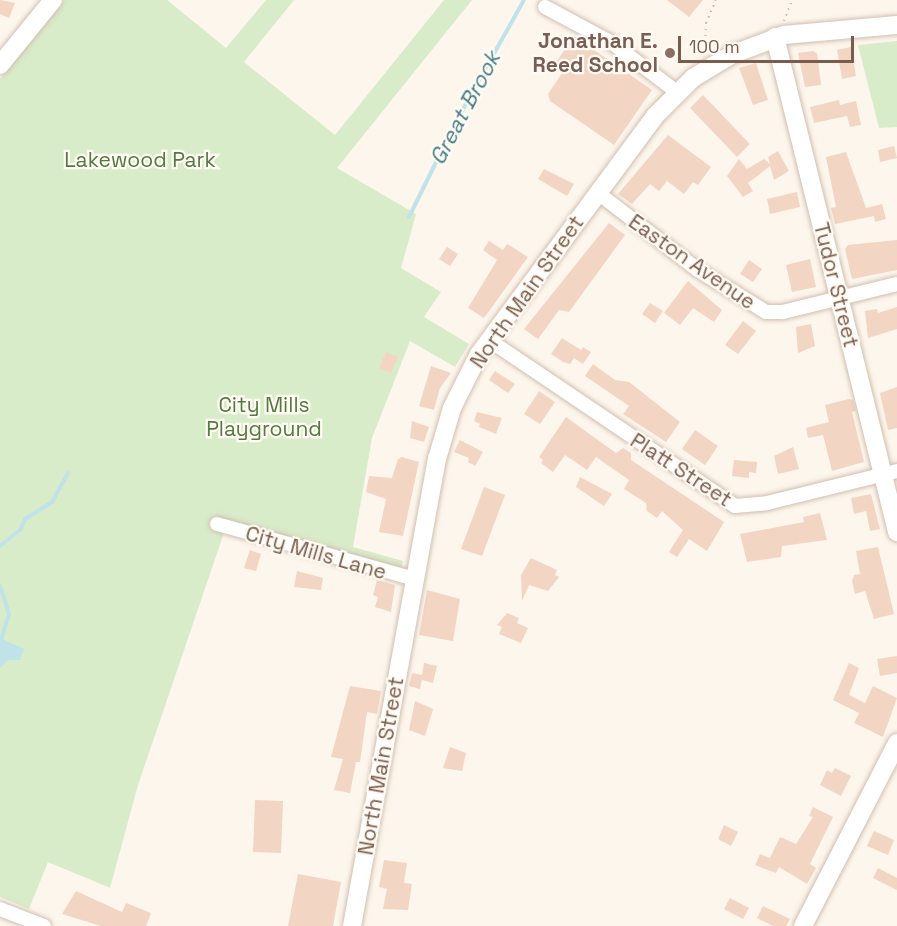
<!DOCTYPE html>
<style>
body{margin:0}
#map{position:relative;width:897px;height:926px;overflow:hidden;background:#fdf6ec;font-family:"Space Grotesk",sans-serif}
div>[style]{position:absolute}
.green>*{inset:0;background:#d8ecc9}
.water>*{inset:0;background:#bfe3e8}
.stream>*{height:4px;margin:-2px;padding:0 2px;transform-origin:2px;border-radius:2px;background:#bfe3e8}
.building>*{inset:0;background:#f3d5c3}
.path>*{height:2px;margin-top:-1px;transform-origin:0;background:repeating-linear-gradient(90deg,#d9b8a5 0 1.5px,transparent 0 6px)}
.roads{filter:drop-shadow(0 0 2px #d1beb0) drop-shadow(0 0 2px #d1beb0)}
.street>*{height:14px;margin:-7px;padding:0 7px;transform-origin:7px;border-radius:7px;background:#fff}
.secondary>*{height:18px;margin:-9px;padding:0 9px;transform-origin:9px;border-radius:9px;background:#fff}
.dots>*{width:16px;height:16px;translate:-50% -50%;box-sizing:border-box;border:3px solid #fffaf3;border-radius:50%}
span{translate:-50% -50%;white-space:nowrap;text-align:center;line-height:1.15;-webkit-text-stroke:4.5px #fffaf3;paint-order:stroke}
.education-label{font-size:21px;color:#785e54;font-weight:700}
.right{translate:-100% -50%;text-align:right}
.park-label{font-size:21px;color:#537a41}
.street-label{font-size:21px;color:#7a5c4d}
.water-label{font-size:22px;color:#437c86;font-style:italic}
.scale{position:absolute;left:678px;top:36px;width:176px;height:27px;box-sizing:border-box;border:3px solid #7a5c4d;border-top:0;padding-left:8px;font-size:18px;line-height:21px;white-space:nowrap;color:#7a5c4d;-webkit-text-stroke:4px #fffaf3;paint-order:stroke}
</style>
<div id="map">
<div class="green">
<i style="clip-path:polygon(65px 0,167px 0,226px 48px,266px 0,294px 0,244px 62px,335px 135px,444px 0,472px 0,337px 168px,416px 214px,401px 268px,441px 292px,424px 317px,469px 344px,455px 367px,410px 341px,372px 438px,353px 547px,403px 561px,401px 570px,228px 521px,138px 785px,110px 888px,48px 862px,29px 909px,0 897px,0 79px)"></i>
<i style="clip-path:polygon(897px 41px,897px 127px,879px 128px,858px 45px)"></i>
</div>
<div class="water">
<i style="clip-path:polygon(0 638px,24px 649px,20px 660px,9px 660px,0 668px)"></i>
</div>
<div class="stream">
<i style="left:409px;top:217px;width:110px;rotate:-63.7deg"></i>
<i style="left:458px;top:118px;width:135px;rotate:-60.8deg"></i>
<i style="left:0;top:546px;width:27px;rotate:-39deg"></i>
<i style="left:21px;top:529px;width:11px;rotate:-68deg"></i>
<i style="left:25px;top:519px;width:32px;rotate:-32deg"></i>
<i style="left:52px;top:502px;width:33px;rotate:-61deg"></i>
<i style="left:0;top:586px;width:29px;rotate:72deg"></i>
<i style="left:9px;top:614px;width:31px;rotate:107deg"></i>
</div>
<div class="building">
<i style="clip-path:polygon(0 0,15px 3px,9px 18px,0 14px)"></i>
<i style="clip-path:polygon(667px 0,703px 0,689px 17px)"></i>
<i style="clip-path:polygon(574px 36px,652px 90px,614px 145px,550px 101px,548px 94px,564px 70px,555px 64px)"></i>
<i style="clip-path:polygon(851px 47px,856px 76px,842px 79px,837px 50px)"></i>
<i style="clip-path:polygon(813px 51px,817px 53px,821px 85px,805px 87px,798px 53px)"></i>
<i style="clip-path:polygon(756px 63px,768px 100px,753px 105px,739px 68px)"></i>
<i style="clip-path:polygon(703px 95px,750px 144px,737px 157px,690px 108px)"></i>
<i style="clip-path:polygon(839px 100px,840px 105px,856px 101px,861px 125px,850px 127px,847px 116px,814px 123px,810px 107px)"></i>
<i style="clip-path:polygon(668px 135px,711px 167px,698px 185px,693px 182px,684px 194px,667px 181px,659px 191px,650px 184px,632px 204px,618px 194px)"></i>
<i style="clip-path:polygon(894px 146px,897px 158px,880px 162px,878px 150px)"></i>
<i style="clip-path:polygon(778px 151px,789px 171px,774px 180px,770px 166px,748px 183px,753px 191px,743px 197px,727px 176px,739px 159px,747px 169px,764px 159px,770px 164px,768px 157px)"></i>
<i style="clip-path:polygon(846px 152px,866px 208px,882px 204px,886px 219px,875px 222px,874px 216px,835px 224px,831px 208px,836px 207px,826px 157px)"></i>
<i style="clip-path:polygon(544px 169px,574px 184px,567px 196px,538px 179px)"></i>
<i style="clip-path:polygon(797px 192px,800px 207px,770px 214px,767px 199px)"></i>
<i style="clip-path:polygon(609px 223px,625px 235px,569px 312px,559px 310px,538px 339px,524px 329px)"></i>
<i style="clip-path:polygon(897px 240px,897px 270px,852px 279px,845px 249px,848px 245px)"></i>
<i style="clip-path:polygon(489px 241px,503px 250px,507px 244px,528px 257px,484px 318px,468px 308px,497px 260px,483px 250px)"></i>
<i style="clip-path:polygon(447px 247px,458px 254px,450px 266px,439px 259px)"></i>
<i style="clip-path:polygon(810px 259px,816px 287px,792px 292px,786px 265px)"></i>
<i style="clip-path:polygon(749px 260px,762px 269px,753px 282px,740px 274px)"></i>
<i style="clip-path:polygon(688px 281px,722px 310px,714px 322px,693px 308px,680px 325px,664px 313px)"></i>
<i style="clip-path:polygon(650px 303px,663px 311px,655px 323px,642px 314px)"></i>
<i style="clip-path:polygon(897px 307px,897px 329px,868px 338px,865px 311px,877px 309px,878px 313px)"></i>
<i style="clip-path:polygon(743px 321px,756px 331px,738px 354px,725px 345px)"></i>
<i style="clip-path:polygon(811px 324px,815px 346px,798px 353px,796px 327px)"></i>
<i style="clip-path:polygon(562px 338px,581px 350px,583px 347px,591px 352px,583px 364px,574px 358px,570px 364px,563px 362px,551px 354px)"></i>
<i style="clip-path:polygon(386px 352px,398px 357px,391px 373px,379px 368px)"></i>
<i style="clip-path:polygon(593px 364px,615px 380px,629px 382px,680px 422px,666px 442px,623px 414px,629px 406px,585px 376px)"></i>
<i style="clip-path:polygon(431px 366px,451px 373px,440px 388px,434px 410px,419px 406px)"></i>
<i style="clip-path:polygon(495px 371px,515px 384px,508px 393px,489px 380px)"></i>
<i style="clip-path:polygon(897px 387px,897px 428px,888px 430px,880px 393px)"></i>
<i style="clip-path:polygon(539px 391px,555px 402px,540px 424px,524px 414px)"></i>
<i style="clip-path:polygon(849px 399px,853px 400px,856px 411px,852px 412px,864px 462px,832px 471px,823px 435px,808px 438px,806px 428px,829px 422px,825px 405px)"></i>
<i style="clip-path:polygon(477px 412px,502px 418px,496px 434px,479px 427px,480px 424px,474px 421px)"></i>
<i style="clip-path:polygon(566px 417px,616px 453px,623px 448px,631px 453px,631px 460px,724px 522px,707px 551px,689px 539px,677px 557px,669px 552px,683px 530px,662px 511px,657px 518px,647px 511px,646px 503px,624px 489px,629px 480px,596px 457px,587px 470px,565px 455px,553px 472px,541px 463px,543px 460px,539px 457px)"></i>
<i style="clip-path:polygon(412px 421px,429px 427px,424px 442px,410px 438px)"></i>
<i style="clip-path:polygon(695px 430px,718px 446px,705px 465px,682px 449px)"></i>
<i style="clip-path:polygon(460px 440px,483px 452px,475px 466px,468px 462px,469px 458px,454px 452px)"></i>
<i style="clip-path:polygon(793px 447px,799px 469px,778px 474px,774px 456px)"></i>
<i style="clip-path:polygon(402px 457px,419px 462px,403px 536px,379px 532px,386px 499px,366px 492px,369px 476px,392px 478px,398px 459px)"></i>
<i style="clip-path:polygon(734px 460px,757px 462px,756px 473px,749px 472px,749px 478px,732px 476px)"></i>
<i style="clip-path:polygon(580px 477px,612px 494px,604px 506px,576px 487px)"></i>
<i style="clip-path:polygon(484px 487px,505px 495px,482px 556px,461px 549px)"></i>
<i style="clip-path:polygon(871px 494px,880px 529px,870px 531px,866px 511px,854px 514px,851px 498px)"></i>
<i style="clip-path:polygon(820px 513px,827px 540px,782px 546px,781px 557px,747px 562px,740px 534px,804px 522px,803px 517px)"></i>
<i style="clip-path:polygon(878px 547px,894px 614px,874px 619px,865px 591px,855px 594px,852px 581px,854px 575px,860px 574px,856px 551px)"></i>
<i style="clip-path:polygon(250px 550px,261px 554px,256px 571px,244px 568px)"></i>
<i style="clip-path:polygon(531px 558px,557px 570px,555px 575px,559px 577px,548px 591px,529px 585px,522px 601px,521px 575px)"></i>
<i style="clip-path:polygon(297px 571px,323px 578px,321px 590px,294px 587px)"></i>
<i style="clip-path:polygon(377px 580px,395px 585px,391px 612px,375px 607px,378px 597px,373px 595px)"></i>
<i style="clip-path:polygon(427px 590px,460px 599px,453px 641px,419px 635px)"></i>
<i style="clip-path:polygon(507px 613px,519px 618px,517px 623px,528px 628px,521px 643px,499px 634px,502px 627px,497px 625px)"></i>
<i style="clip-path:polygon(897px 656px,897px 673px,880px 676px,877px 659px)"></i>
<i style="clip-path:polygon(424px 663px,437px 666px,433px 683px,422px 680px,420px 689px,409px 686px,412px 673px,422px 675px)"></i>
<i style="clip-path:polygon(849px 663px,859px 668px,849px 695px,865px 703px,873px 686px,897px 698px,883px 737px,854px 723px,859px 713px,833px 700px)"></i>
<i style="clip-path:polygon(350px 686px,381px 691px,377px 714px,367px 712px,360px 762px,356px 762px,350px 793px,334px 790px,343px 759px,331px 757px)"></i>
<i style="clip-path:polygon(415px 701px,433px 709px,425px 736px,409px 730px)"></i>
<i style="clip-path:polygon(450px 747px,466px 753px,462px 771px,443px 768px)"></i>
<i style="clip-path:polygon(835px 768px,851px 776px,841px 796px,820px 785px,827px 770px,832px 773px)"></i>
<i style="clip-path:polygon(255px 800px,283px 801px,281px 853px,253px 852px)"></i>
<i style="clip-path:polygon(813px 807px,833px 817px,810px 864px,816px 868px,807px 884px,779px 867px,776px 873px,755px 865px,760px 854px,770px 858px,780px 837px,796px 844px,813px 817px,809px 816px)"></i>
<i style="clip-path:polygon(724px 825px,738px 832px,731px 846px,718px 839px)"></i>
<i style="clip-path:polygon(874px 831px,894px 840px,888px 855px,867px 846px)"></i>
<i style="clip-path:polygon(384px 860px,407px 863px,404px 883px,412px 884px,408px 910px,383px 909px,387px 889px,379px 887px)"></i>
<i style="clip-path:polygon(878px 868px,897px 878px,897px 890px,873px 878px)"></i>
<i style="clip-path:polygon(298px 874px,341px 882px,333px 926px,288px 926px)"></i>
<i style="clip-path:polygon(76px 891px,122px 912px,126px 903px,151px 913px,146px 926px,101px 926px,62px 914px)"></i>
<i style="clip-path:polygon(730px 898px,749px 908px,743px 919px,724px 909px)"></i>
<i style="clip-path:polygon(763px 906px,790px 919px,786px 926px,773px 926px,757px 918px)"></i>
</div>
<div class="path">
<i style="left:784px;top:21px;width:22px;rotate:-69deg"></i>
<i style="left:705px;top:54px;width:31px;rotate:-88deg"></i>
<i style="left:706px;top:23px;width:25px;rotate:-67deg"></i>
</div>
<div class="roads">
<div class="street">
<i style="left:545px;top:7px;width:76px;rotate:28.2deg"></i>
<i style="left:612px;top:43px;width:81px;rotate:37deg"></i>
<i style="left:598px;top:193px;width:126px;rotate:37.6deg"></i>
<i style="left:698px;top:270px;width:80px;rotate:31.7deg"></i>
<i style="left:766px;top:312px;width:17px"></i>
<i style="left:783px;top:312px;width:117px;rotate:-13.8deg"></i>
<i style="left:489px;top:340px;width:297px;rotate:34deg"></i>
<i style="left:735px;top:506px;width:32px;rotate:-5deg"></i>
<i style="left:767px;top:503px;width:134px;rotate:-13.8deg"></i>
<i style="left:217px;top:524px;width:205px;rotate:15.5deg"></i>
<i style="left:0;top:909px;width:47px;rotate:21.1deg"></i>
</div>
<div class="secondary">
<i style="left:775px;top:37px;width:510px;rotate:76.15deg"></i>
<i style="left:0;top:65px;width:84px;rotate:-50.8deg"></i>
<i style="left:352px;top:926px;width:475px;rotate:-79.7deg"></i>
<i style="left:437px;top:459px;width:53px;rotate:-73.6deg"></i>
<i style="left:452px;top:408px;width:60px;rotate:-63.4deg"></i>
<i style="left:479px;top:354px;width:296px;rotate:-53.5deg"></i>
<i style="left:655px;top:116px;width:54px;rotate:-45deg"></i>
<i style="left:693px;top:78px;width:44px;rotate:-31.2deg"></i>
<i style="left:731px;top:55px;width:57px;rotate:-20.7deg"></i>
<i style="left:784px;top:35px;width:113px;rotate:-5.1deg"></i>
<i style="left:803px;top:926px;width:206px;rotate:-62.8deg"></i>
</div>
</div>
<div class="dots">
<i style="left:670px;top:53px;background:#8d6e63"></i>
</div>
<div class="education-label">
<span class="right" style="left:658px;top:53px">Jonathan E.<br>Reed School</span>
</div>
<div class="park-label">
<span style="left:140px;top:160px">Lakewood Park</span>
<span style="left:264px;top:417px">City Mills<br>Playground</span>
</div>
<div class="street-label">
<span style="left:692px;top:262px;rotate:35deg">Easton Avenue</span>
<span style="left:836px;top:285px;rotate:76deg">Tudor Street</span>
<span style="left:527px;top:292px;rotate:-55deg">North Main Street</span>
<span style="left:681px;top:470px;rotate:33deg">Platt Street</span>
<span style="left:316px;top:553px;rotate:16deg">City Mills Lane</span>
<span style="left:381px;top:766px;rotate:-80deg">North Main Street</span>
</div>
<div class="water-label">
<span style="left:465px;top:108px;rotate:-62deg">Great Brook</span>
</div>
<div class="scale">100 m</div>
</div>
